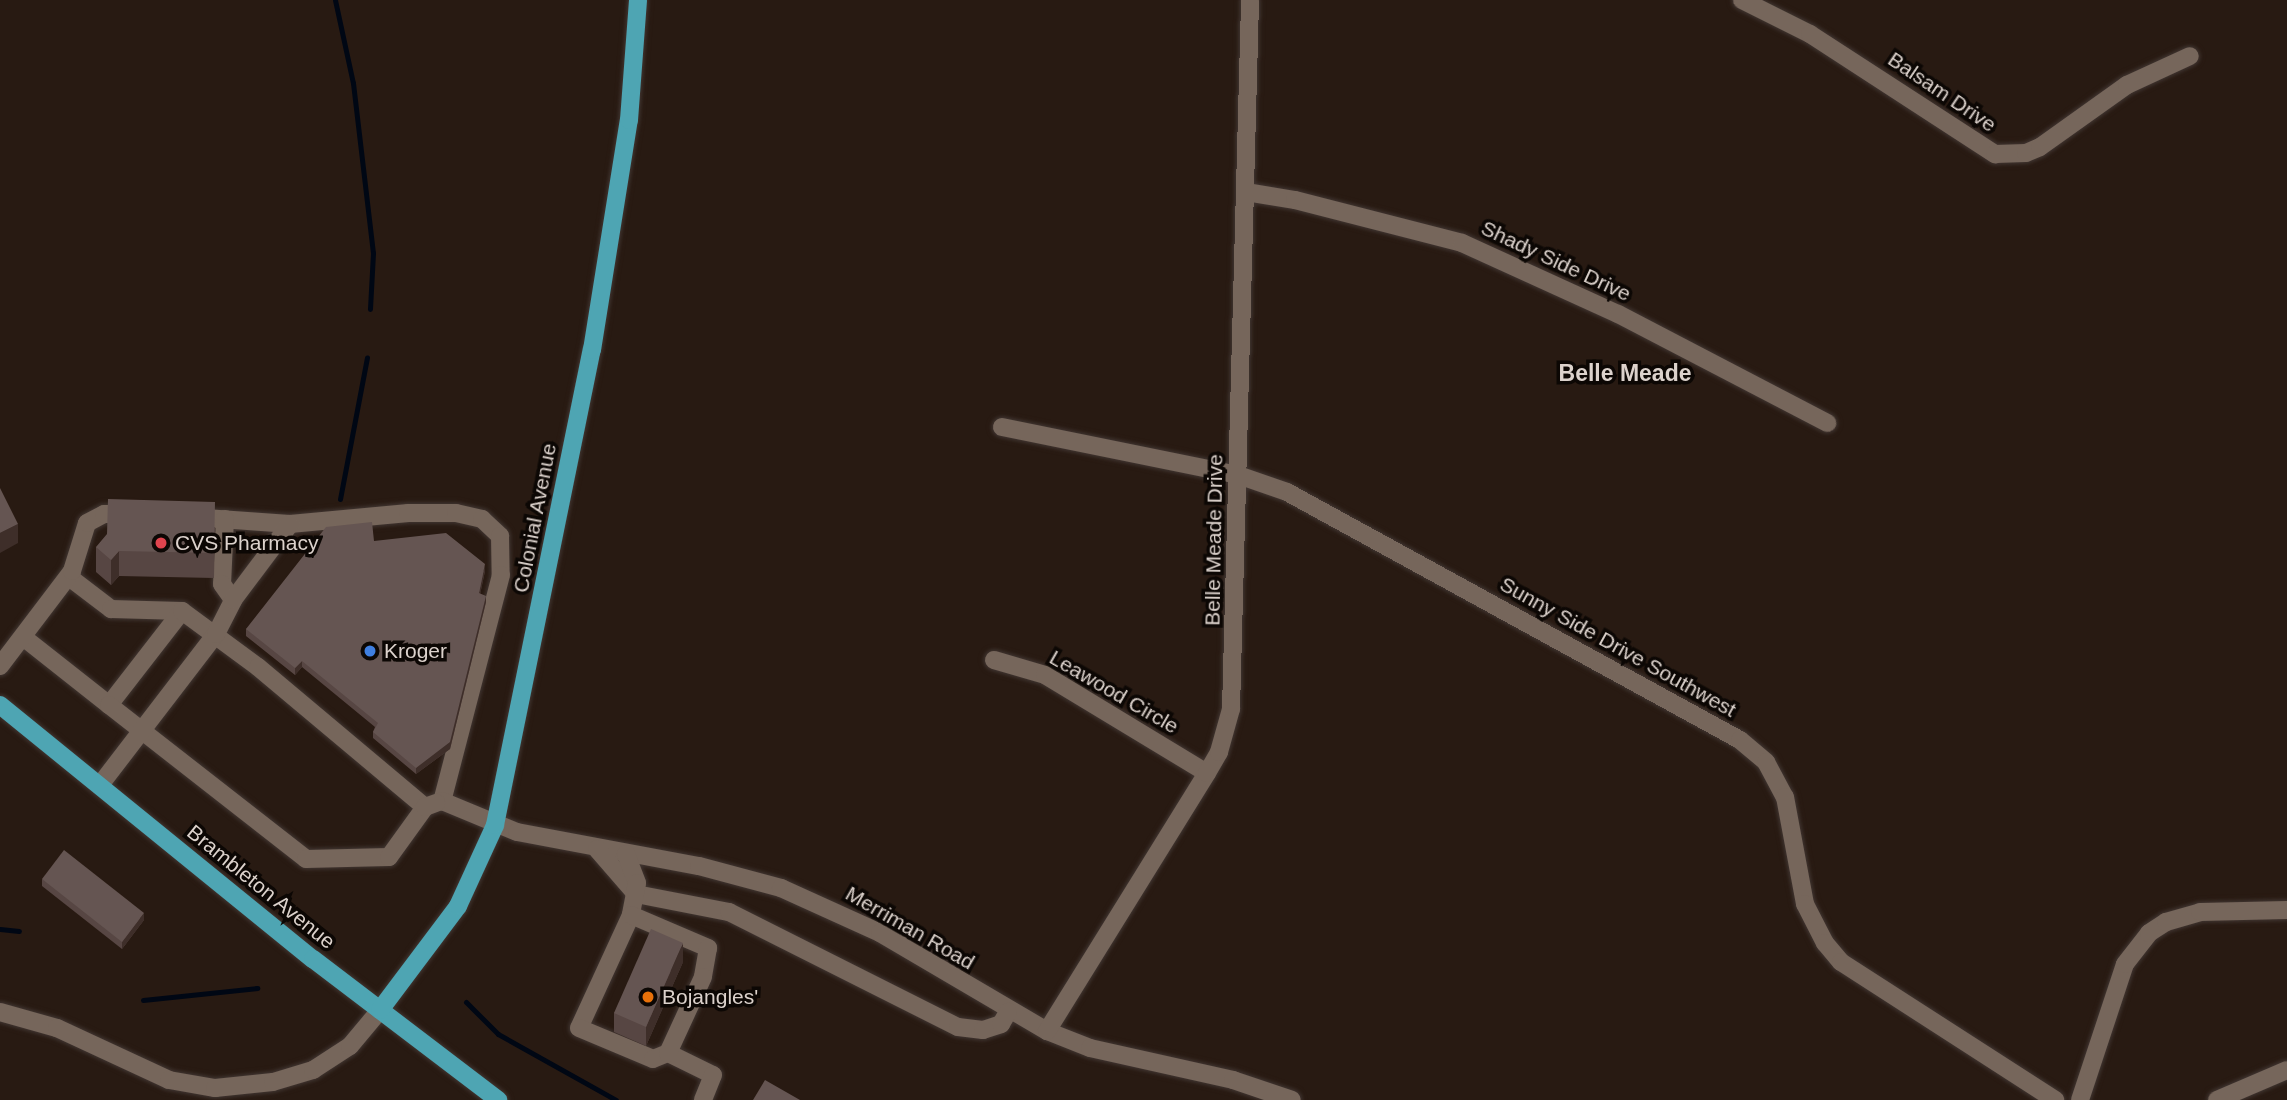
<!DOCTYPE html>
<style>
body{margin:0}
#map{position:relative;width:2287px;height:1100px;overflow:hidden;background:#281a12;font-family:Arial,sans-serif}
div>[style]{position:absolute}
.stream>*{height:5px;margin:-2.5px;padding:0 2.5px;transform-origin:2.5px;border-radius:2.5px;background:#000714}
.roads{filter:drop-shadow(0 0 2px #413632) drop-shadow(0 0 2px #413632)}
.minor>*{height:18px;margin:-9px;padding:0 9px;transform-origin:9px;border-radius:9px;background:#76665b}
.major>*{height:18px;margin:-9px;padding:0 9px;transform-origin:9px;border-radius:9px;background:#4ea5b3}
.wall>*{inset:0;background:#574643}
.shaded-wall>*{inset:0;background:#3e2e29}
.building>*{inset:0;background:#655552}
.dots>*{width:19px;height:19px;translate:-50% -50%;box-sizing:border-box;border:4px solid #0c0704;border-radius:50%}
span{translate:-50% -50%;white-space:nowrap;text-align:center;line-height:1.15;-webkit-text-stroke:7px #0c0704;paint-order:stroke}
.street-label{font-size:21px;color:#dcd2cc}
.poi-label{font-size:21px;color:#dcd2cc}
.left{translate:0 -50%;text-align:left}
.neighbourhood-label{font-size:23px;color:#dcd2cc;font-weight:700}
</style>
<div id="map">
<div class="stream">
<i style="left:335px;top:0;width:85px;rotate:77.8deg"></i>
<i style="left:353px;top:83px;width:171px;rotate:83.3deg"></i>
<i style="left:373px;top:253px;width:56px;rotate:93.1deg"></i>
<i style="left:340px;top:499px;width:144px;rotate:-79.2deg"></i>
<i style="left:0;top:929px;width:19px;rotate:6deg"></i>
<i style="left:143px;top:1000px;width:115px;rotate:-6deg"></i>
<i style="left:466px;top:1002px;width:45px;rotate:45deg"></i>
<i style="left:498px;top:1034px;width:135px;rotate:29.2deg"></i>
</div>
<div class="roads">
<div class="minor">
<i style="left:1742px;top:0;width:76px;rotate:26.6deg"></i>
<i style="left:1810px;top:34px;width:221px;rotate:33deg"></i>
<i style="left:1995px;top:154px;width:31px;rotate:-2deg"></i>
<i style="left:2026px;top:153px;width:15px;rotate:-23deg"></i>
<i style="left:2040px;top:147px;width:107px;rotate:-35.5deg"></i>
<i style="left:2127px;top:85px;width:69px;rotate:-24.7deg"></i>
<i style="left:1246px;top:192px;width:50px;rotate:9.3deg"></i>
<i style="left:1295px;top:200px;width:172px;rotate:14.4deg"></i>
<i style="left:1462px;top:243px;width:171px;rotate:24.5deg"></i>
<i style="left:1618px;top:314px;width:236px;rotate:27.5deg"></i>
<i style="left:1002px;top:427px;width:241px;rotate:11.5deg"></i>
<i style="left:1238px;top:475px;width:52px;rotate:19.1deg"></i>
<i style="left:1287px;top:492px;width:516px;rotate:28.7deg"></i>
<i style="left:1740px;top:740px;width:34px;rotate:40deg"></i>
<i style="left:1766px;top:762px;width:40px;rotate:62deg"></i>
<i style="left:1785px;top:797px;width:109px;rotate:79.4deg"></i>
<i style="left:1805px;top:904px;width:44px;rotate:62.9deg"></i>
<i style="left:1825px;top:943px;width:25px;rotate:50deg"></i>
<i style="left:1841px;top:962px;width:255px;rotate:32.8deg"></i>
<i style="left:191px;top:517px;width:99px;rotate:4deg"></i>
<i style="left:290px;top:524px;width:119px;rotate:-5.3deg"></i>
<i style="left:408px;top:513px;width:48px"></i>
<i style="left:456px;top:513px;width:27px;rotate:13deg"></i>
<i style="left:482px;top:519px;width:25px;rotate:43deg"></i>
<i style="left:500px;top:536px;width:39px;rotate:89deg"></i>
<i style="left:501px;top:575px;width:234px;rotate:104.6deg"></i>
<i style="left:442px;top:801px;width:81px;rotate:22.5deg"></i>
<i style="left:517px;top:832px;width:185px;rotate:10.6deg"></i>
<i style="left:699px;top:866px;width:85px;rotate:15deg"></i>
<i style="left:781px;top:888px;width:109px;rotate:24.4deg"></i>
<i style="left:880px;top:933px;width:194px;rotate:30.4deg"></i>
<i style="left:1047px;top:1031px;width:46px;rotate:21.6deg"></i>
<i style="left:1090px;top:1048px;width:147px;rotate:12.6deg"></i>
<i style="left:1233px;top:1080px;width:62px;rotate:18.7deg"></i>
<i style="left:225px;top:519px;width:65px;rotate:92.6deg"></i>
<i style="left:222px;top:584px;width:19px;rotate:55deg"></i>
<i style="left:69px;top:577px;width:53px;rotate:37.3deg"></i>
<i style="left:111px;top:609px;width:71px;rotate:1.6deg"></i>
<i style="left:23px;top:637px;width:110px;rotate:38.3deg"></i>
<i style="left:109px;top:705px;width:119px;rotate:-52.2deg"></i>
<i style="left:182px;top:611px;width:94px;rotate:36.4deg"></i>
<i style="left:258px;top:667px;width:218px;rotate:40deg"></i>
<i style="left:994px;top:660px;width:53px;rotate:16.4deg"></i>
<i style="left:1045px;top:675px;width:189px;rotate:31.2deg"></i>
<i style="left:0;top:666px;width:119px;rotate:-52.8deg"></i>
<i style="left:72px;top:571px;width:50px;rotate:-72.6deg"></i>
<i style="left:87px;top:523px;width:19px;rotate:-28deg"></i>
<i style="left:104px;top:514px;width:28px"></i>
<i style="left:109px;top:705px;width:250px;rotate:38deg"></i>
<i style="left:306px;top:859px;width:83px;rotate:-1.4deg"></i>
<i style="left:389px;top:857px;width:62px;rotate:-54.2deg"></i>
<i style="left:425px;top:807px;width:12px;rotate:-20deg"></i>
<i style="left:100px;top:785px;width:190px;rotate:-52.5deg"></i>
<i style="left:216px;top:634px;width:38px;rotate:-63deg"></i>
<i style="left:233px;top:600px;width:95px;rotate:-53.1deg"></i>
<i style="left:597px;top:849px;width:60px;rotate:49.1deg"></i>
<i style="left:636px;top:894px;width:95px;rotate:11deg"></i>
<i style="left:729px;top:912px;width:256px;rotate:26.7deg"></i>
<i style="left:958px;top:1027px;width:25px;rotate:7deg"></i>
<i style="left:983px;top:1030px;width:19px;rotate:-18deg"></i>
<i style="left:1001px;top:1024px;width:14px;rotate:-60deg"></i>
<i style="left:626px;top:854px;width:31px;rotate:69deg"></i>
<i style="left:637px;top:883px;width:33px;rotate:101deg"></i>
<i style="left:631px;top:915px;width:124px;rotate:114.7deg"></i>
<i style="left:579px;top:1028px;width:80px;rotate:22.7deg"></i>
<i style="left:653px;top:1059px;width:16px;rotate:-22deg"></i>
<i style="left:668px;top:1053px;width:50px;rotate:26.1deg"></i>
<i style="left:713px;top:1075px;width:27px;rotate:112deg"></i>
<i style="left:631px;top:915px;width:84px;rotate:23.2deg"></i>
<i style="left:708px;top:948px;width:29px;rotate:100deg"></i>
<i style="left:703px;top:977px;width:84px;rotate:114.7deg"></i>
<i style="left:0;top:1012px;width:59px;rotate:15.7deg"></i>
<i style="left:57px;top:1028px;width:123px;rotate:24.9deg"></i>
<i style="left:169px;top:1080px;width:47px;rotate:9.9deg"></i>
<i style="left:215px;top:1088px;width:58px;rotate:-5.9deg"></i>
<i style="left:273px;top:1082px;width:42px;rotate:-16.7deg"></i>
<i style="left:313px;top:1070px;width:44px;rotate:-33deg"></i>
<i style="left:350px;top:1046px;width:47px;rotate:-50.2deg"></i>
<i style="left:1047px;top:1031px;width:304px;rotate:-58.2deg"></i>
<i style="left:1207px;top:773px;width:24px;rotate:-60deg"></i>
<i style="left:1219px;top:752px;width:45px;rotate:-74.4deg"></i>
<i style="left:1231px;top:709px;width:709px;rotate:-88.46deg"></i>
<i style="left:2080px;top:1100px;width:143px;rotate:-71.7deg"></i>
<i style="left:2125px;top:964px;width:39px;rotate:-52deg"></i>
<i style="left:2149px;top:933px;width:20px;rotate:-33deg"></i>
<i style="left:2166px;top:922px;width:35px;rotate:-16deg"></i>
<i style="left:2200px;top:912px;width:87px;rotate:-1.3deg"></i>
<i style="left:2217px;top:1100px;width:76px;rotate:-23.2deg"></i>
</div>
<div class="major">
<i style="left:0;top:705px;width:403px;rotate:39.1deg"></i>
<i style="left:313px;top:959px;width:233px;rotate:37.3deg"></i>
<i style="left:380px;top:1010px;width:130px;rotate:-53.1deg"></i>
<i style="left:458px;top:906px;width:89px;rotate:-65.4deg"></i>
<i style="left:495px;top:825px;width:485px;rotate:-78.5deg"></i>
<i style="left:592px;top:350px;width:233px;rotate:-80.9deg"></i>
<i style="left:629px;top:120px;width:120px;rotate:-85.7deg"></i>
</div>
</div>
<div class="wall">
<i style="clip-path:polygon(215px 527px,214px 578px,119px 576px,111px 585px,96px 572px,96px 547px)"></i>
<i style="clip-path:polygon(374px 541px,485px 571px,480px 594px,486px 602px,450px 749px,416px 774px,373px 738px,373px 732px,375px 727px,302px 667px,295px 675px,246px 636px,246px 629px)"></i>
<i style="clip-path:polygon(42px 879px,144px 920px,122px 949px,42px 886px)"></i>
<i style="clip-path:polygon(683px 962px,646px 1046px,614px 1032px,614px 1013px)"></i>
</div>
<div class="shaded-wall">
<i style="clip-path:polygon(18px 524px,18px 543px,0 553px,0 533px)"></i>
<i style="clip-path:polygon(119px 551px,119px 576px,111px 585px,111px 560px)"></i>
<i style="clip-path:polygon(485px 564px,485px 571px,479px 600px,479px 593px)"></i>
<i style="clip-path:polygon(486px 596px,486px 602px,450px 749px,416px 774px,416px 768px)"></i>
<i style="clip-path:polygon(302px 661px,302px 667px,295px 675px,295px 668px)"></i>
<i style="clip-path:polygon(144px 913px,144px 920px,122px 949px,122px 942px)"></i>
<i style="clip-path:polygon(683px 943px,683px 962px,646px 1046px,646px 1027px)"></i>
</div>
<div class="building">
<i style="clip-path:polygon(0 488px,18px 524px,0 533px)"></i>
<i style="clip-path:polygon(108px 499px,215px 502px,214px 553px,119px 551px,111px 560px,96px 547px,107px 534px)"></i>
<i style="clip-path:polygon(372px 522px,374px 541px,446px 533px,485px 564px,479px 593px,486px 596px,450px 742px,416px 768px,373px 732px,378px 723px,302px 661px,295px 668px,246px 629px,326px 527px)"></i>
<i style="clip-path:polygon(64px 850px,144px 913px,122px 942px,42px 879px)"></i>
<i style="clip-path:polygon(651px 929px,683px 943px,646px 1027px,614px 1013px)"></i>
<i style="clip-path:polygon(765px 1080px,800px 1100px,753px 1100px)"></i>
</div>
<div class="dots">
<i style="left:161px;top:543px;background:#e0444e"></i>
<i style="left:370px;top:651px;background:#3f7fe0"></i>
<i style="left:648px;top:997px;background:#e8710a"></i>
</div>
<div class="street-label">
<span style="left:1942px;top:92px;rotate:34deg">Balsam Drive</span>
<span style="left:1556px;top:261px;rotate:25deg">Shady Side Drive</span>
<span style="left:535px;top:518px;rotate:-79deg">Colonial Avenue</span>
<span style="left:1214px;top:540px;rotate:-89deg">Belle Meade Drive</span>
<span style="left:1618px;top:647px;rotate:29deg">Sunny Side Drive Southwest</span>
<span style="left:1114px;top:692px;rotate:30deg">Leawood Circle</span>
<span style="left:261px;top:887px;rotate:39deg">Brambleton Avenue</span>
<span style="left:910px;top:928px;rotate:30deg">Merriman Road</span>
</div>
<div class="poi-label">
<span class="left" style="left:175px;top:543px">CVS Pharmacy</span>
<span class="left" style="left:384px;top:651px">Kroger</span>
<span class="left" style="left:662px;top:997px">Bojangles'</span>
</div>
<div class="neighbourhood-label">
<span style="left:1625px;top:373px">Belle Meade</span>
</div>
</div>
